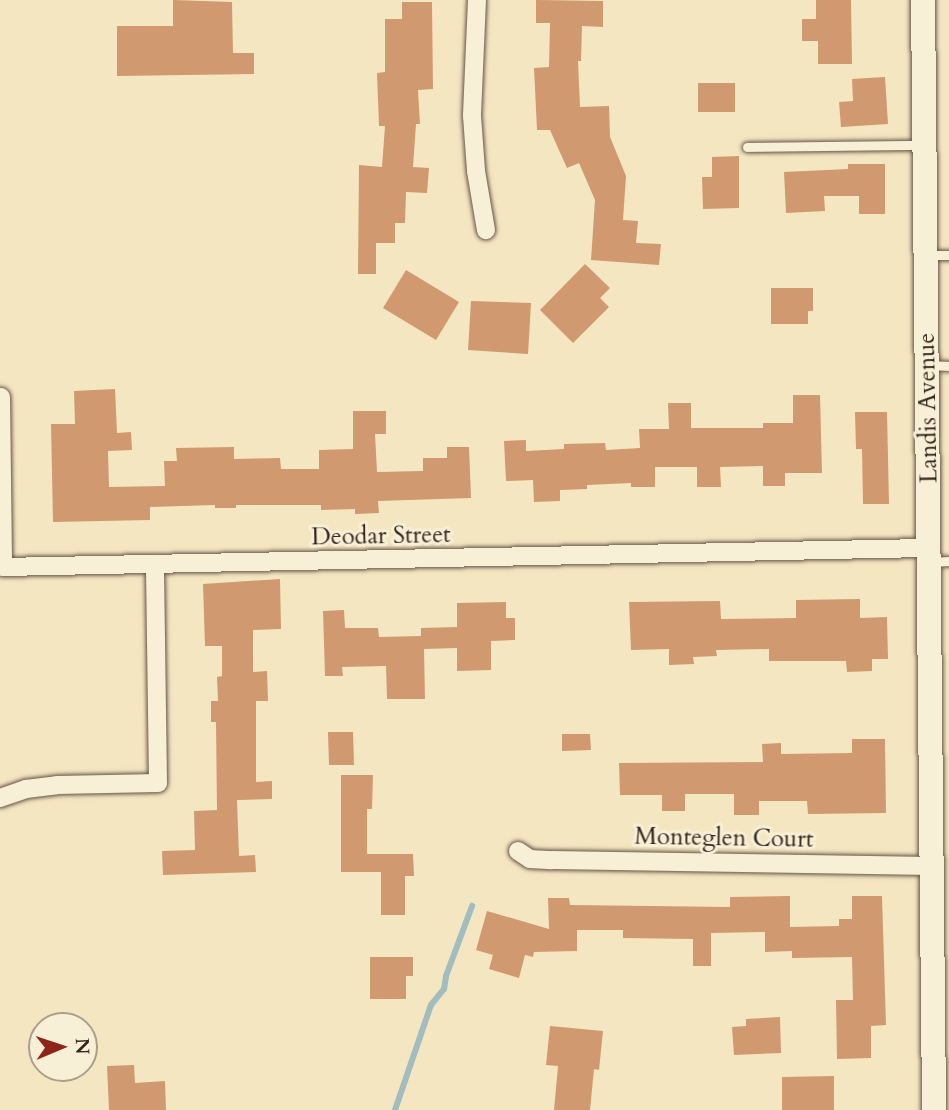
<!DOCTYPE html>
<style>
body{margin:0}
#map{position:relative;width:949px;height:1110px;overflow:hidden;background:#f5e6c2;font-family:Cardo,serif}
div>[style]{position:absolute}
.stream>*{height:6px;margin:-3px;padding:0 3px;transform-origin:3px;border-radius:3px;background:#a1bdbe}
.building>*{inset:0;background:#d0996f}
.roads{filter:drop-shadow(0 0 2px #655546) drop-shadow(0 0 2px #655546)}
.lane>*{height:9px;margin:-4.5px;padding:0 4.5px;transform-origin:4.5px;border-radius:4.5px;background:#f8efd7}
.street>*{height:18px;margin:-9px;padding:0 9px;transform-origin:9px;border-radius:9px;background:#f8efd7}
.secondary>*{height:24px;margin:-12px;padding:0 12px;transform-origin:12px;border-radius:12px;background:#f8efd7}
span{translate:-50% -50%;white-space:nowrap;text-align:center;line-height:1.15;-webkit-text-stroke:6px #f8efd7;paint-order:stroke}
.street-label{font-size:24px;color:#35251d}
.north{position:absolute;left:28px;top:1012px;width:70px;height:70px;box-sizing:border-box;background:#f8efd7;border:2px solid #aa9e8d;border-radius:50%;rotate:88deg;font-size:19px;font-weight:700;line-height:28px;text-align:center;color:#35251d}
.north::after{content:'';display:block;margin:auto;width:24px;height:32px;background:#8f2418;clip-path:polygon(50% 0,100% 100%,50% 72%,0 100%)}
</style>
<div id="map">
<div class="stream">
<i style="left:395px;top:1110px;width:111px;rotate:-71.1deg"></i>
<i style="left:431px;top:1005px;width:21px;rotate:-51deg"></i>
<i style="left:444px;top:989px;width:13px;rotate:-81deg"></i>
<i style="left:446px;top:976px;width:75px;rotate:-69.6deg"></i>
</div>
<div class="building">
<i style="clip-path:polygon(173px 0,232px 2px,233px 53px,254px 53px,254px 74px,117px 76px,117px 26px,173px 26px)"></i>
<i style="clip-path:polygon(536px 0,603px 1px,603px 27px,582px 26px,581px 61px,578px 61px,580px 107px,609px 106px,610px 137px,626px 176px,623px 220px,638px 221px,636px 243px,661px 244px,659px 265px,591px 260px,595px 200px,579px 163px,567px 168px,550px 130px,537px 130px,534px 68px,549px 67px,550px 23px,536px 23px)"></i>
<i style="clip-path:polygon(816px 0,851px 0,852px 64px,818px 64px,818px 41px,802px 41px,802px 19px,816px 19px)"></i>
<i style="clip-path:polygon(402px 2px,432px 2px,433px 89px,418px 90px,420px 124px,416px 124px,413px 167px,429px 168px,427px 193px,406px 192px,405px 223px,395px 223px,395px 243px,376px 243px,376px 274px,358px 274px,359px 165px,382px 167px,385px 126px,379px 126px,377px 73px,385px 72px,385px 19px,402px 19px)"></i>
<i style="clip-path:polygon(885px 77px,888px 124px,841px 127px,839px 102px,853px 101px,852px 79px)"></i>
<i style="clip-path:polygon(698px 83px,735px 83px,735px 112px,698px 112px)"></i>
<i style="clip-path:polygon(739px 156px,739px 208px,703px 209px,702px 177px,712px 177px,712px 157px)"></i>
<i style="clip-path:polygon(848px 164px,885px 164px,885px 214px,859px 214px,859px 196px,824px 196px,825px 211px,786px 213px,784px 172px,848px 169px)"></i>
<i style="clip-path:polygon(585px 264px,610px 288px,600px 298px,609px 307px,573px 343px,540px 310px)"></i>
<i style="clip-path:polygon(406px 270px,459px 302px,436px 340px,383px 308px)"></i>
<i style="clip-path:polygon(771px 288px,813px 288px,813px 311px,808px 311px,808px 324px,771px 324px)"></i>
<i style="clip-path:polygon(471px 301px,531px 303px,528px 354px,468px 350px)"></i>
<i style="clip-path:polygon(115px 389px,117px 433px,131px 432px,132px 450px,108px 451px,109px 487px,165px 486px,164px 461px,177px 461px,176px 448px,234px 447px,234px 459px,280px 458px,281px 469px,319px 469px,319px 450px,353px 449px,353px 411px,386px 411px,386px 434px,375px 434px,377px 472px,423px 471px,423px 458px,447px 458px,447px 447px,469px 447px,471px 498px,378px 501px,379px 513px,355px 514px,355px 509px,321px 510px,321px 505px,236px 505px,236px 508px,215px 508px,215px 505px,150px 507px,150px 520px,53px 522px,51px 424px,75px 424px,74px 391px)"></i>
<i style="clip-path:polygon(793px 395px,820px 395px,822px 473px,785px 473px,785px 486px,763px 486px,763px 466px,720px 467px,721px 487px,697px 487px,697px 467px,655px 467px,655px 487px,631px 487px,631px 483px,587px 485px,587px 489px,560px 490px,560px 501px,534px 502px,533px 480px,506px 481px,504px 441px,526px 440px,526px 451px,564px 449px,564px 444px,605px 443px,606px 450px,640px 448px,639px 429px,669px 429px,668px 403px,691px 403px,691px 428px,763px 428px,763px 423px,793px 423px)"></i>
<i style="clip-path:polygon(855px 412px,887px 412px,889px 504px,863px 504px,862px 449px,856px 449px)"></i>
<i style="clip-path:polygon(280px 579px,281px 629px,253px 630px,253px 672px,267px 671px,268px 701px,256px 701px,256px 782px,272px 781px,272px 799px,237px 800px,239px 856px,255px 855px,256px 872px,163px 875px,162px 851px,195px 850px,194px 811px,217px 810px,216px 722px,211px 722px,211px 701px,218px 701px,217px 677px,222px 676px,222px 646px,205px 646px,203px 584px)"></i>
<i style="clip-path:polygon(860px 599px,860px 618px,887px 617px,888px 659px,872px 659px,872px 671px,847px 672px,846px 661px,769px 661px,769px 649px,716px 650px,717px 656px,693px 657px,694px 664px,669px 665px,669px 649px,631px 650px,629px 602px,720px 601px,721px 619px,796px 618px,796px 600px)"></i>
<i style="clip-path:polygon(506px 602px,506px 618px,515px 618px,515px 640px,491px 641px,491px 670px,457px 671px,457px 648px,424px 649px,425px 699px,387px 699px,386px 666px,342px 667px,343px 676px,325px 676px,323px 611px,344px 610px,345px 628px,378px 628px,379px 637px,421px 636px,421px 628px,457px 627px,457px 603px)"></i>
<i style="clip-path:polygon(328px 732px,353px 732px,354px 765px,329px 765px)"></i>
<i style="clip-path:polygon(562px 734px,590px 734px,591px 750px,562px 751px)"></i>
<i style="clip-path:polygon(852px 739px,885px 739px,886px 813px,808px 814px,807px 801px,759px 801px,759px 815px,734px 815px,734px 794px,685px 794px,685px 811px,662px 811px,662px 795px,620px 795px,619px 763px,763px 762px,762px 744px,781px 743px,781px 754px,852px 753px)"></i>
<i style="clip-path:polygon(341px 775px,373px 775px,372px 809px,367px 809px,367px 854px,413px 854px,414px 876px,405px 876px,405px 915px,381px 915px,381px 872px,341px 872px)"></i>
<i style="clip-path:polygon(790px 896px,790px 927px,839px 926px,839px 919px,852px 919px,852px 896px,882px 896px,886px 1025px,871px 1026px,871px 1058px,837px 1059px,836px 1000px,853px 1000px,852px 957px,792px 958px,792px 951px,765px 952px,765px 932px,711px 933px,711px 966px,693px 966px,693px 939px,623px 938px,623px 930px,577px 930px,577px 951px,534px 952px,533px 957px,525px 955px,519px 978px,489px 969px,493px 955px,476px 950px,487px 911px,549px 929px,548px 898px,569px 898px,570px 905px,730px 907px,730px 897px)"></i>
<i style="clip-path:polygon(370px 957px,413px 957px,413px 976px,406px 976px,406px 999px,370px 999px)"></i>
<i style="clip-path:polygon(780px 1017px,781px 1053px,734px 1055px,732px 1027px,746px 1026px,746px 1019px)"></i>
<i style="clip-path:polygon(550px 1026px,603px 1031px,599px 1070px,594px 1069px,590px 1110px,554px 1110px,558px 1066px,546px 1065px)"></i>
<i style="clip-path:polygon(134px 1065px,135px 1083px,165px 1081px,166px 1110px,109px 1110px,107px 1066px)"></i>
<i style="clip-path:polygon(834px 1076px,834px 1110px,782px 1110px,782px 1077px)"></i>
</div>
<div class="roads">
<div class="lane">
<i style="left:747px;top:147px;width:176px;rotate:-0.7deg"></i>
<i style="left:928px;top:255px;width:21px"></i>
<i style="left:930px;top:365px;width:19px;rotate:3deg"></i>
<i style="left:931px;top:562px;width:18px;rotate:-3deg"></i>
</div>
<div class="street">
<i style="left:477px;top:0;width:116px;rotate:92.5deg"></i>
<i style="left:472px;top:116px;width:55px;rotate:85.8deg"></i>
<i style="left:476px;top:171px;width:60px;rotate:80.4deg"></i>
<i style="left:1px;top:397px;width:170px;rotate:89.3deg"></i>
<i style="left:3px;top:567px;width:926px;rotate:-1.18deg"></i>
<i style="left:0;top:798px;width:28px;rotate:-19deg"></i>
<i style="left:26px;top:789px;width:31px;rotate:-7deg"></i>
<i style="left:57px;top:785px;width:101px;rotate:-1.1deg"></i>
<i style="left:158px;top:783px;width:218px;rotate:-90.8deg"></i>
<i style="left:518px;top:851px;width:14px;rotate:34deg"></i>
<i style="left:530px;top:859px;width:22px;rotate:3deg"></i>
<i style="left:552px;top:860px;width:380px;rotate:0.9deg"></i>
</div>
<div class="secondary">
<i style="left:923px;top:0;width:1110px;rotate:89.43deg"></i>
</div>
</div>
<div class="street-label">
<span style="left:928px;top:408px;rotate:-91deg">Landis Avenue</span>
<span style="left:381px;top:536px;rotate:-1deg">Deodar Street</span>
<span style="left:724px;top:838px;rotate:1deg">Monteglen Court</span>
</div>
<div class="north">N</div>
</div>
